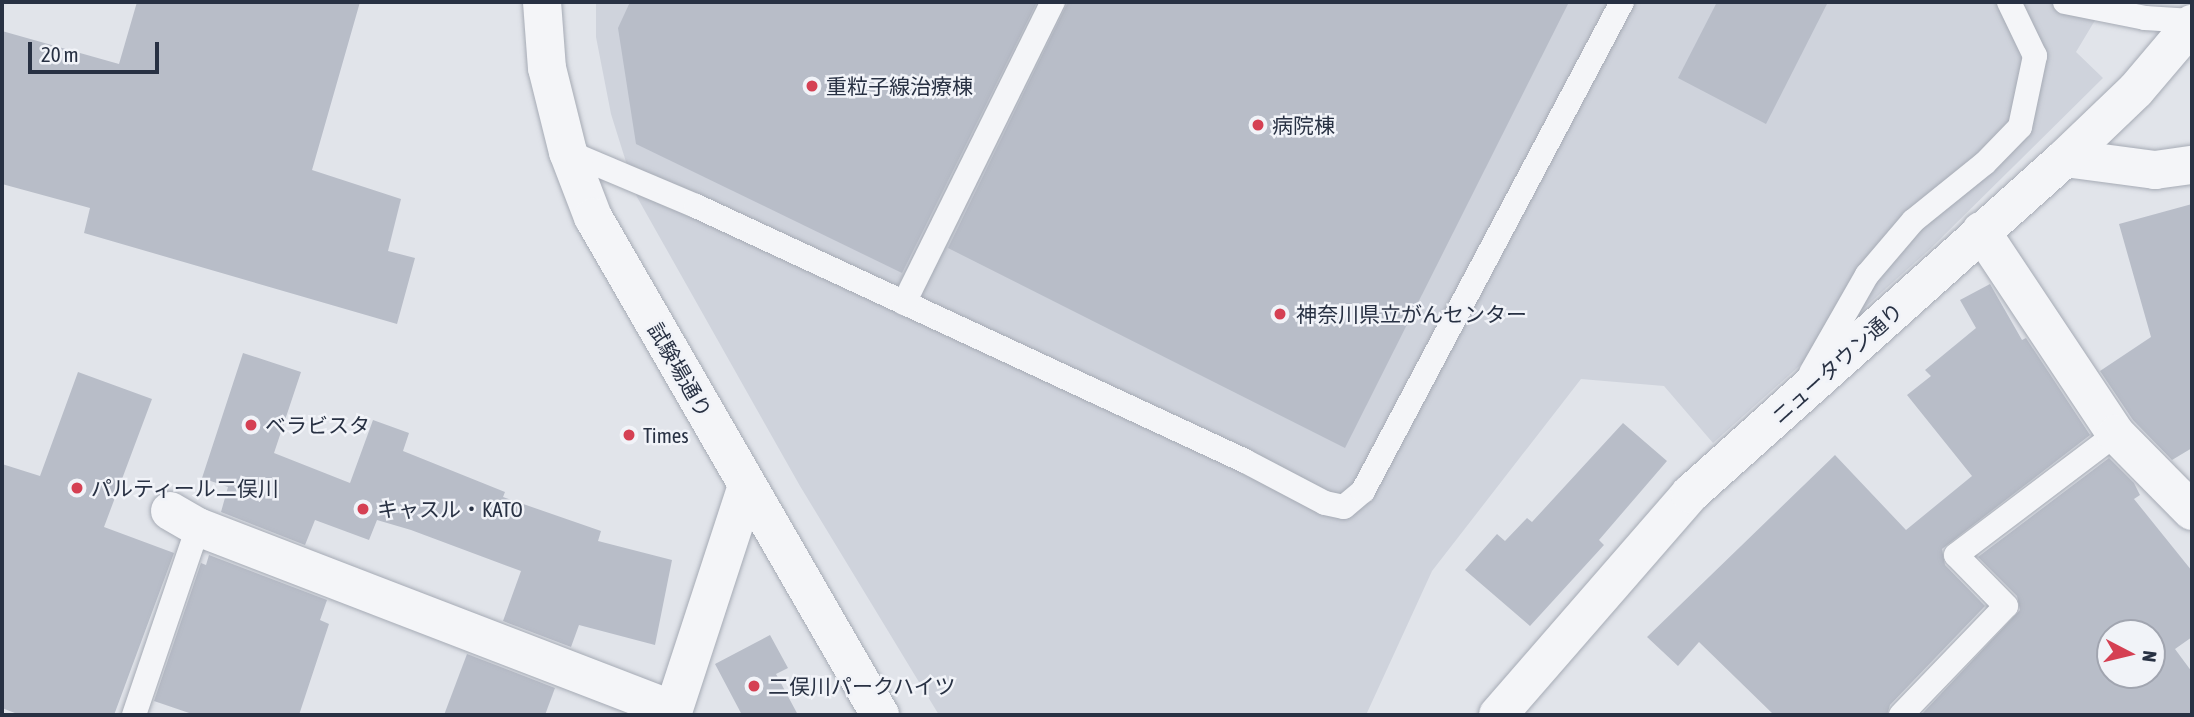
<!DOCTYPE html>
<meta charset="utf-8">
<style>
body{margin:0}
#map{position:relative;width:2194px;height:717px;overflow:hidden;background:#e1e4ea;font-family:"Asap Condensed","Noto Sans JP",sans-serif}
div>[style]{position:absolute}
.built>*{inset:0;background:#cfd3dc}
.building>*{inset:0;background:#b8bdc8}
.roads{filter:drop-shadow(0 0 2px #a6abb5) drop-shadow(0 0 2px #a6abb5)}
.service>*{height:24px;margin:-12px;padding:0 12px;transform-origin:12px;border-radius:12px;background:#f4f5f8}
.minor>*{height:38px;margin:-19px;padding:0 19px;transform-origin:19px;border-radius:19px;background:#f4f5f8}
.tertiary>*{height:38px;margin:-19px;padding:0 19px;transform-origin:19px;border-radius:19px;background:#f4f5f8}
.dots>*{width:19px;height:19px;translate:-50% -50%;box-sizing:border-box;border:4px solid #f1f3f8;border-radius:50%}
span{translate:-50% -50%;white-space:nowrap;text-align:center;line-height:1.15;-webkit-text-stroke:5px #f1f3f8;paint-order:stroke}
.poi-label{font-size:21px;color:#283143}
.left{translate:0 -50%;text-align:left}
.street-label{font-size:21px;color:#283143}
.frame{position:absolute;inset:0;border:4px solid #283143;pointer-events:none}
.north{position:absolute;left:2096px;top:619px;width:70px;height:70px;box-sizing:border-box;background:#f1f3f8;border:2px solid #a1a5b0;border-radius:50%;rotate:97deg;font-size:19px;font-weight:700;line-height:28px;text-align:center;color:#283143}
.north::after{content:'';display:block;margin:auto;width:24px;height:32px;background:#d54053;clip-path:polygon(50% 0,100% 100%,50% 72%,0 100%)}
.scale{position:absolute;left:28px;top:42px;width:131px;height:32px;box-sizing:border-box;border:4px solid #283143;border-top:0;padding-left:9px;font-size:21px;line-height:24px;white-space:nowrap;color:#283143;-webkit-text-stroke:5px #f1f3f8;paint-order:stroke}
</style>
<div id="map">
<div class="built">
<i style="clip-path:polygon(596px 2px,2106px 2px,2076px 52px,2103px 78px,1930px 249px,1713px 443px,1664px 386px,1581px 379px,1432px 571px,1366px 715px,939px 715px,800px 486px,637px 197px,611px 114px,596px 37px)"></i>
</div>
<div class="building">
<i style="clip-path:polygon(137px 2px,360px 2px,312px 170px,401px 199px,388px 251px,415px 258px,397px 324px,84px 233px,90px 208px,2px 184px,2px 31px,119px 64px)"></i>
<i style="clip-path:polygon(630px 2px,1037px 2px,902px 273px,636px 144px,618px 28px)"></i>
<i style="clip-path:polygon(1068px 2px,1569px 2px,1345px 448px,948px 248px)"></i>
<i style="clip-path:polygon(1717px 2px,1828px 2px,1766px 124px,1678px 78px)"></i>
<i style="clip-path:polygon(2192px 204px,2192px 448px,2172px 460px,2133px 420px,2100px 371px,2151px 337px,2119px 224px)"></i>
<i style="clip-path:polygon(1990px 284px,2022px 340px,2026px 338px,2090px 435px,1942px 549px,1945px 565px,1985px 606px,1890px 705px,1887px 715px,1774px 715px,1699px 642px,1678px 666px,1647px 637px,1835px 455px,1906px 530px,1972px 476px,1907px 395px,1931px 376px,1925px 370px,1976px 328px,1960px 300px)"></i>
<i style="clip-path:polygon(243px 353px,301px 372px,274px 453px,350px 483px,373px 420px,409px 433px,403px 451px,505px 492px,503px 497px,601px 531px,598px 541px,672px 560px,655px 645px,579px 625px,571px 647px,503px 621px,521px 571px,411px 530px,377px 520px,369px 540px,315px 520px,305px 545px,221px 512px,228px 487px,202px 478px)"></i>
<i style="clip-path:polygon(78px 372px,152px 399px,104px 527px,174px 553px,114px 715px,20px 715px,2px 708px,2px 464px,40px 476px)"></i>
<i style="clip-path:polygon(1623px 423px,1667px 461px,1599px 540px,1604px 545px,1530px 626px,1465px 570px,1497px 534px,1505px 541px,1527px 518px,1532px 522px)"></i>
<i style="clip-path:polygon(evenodd,2109px 458px,2134px 483px,2140px 495px,2134px 499px,2192px 571px,2192px 637px,2175px 649px,2192px 672px,2192px 715px,1921px 715px,2020px 610px,2017px 596px,1978px 557px,2109px 458px,2110px 633px,2152px 633px,2152px 675px,2110px 675px,2110px 633px)"></i>
<i style="clip-path:polygon(209px 555px,327px 600px,320px 620px,329px 624px,299px 715px,195px 715px,154px 701px,201px 563px,206px 565px)"></i>
<i style="clip-path:polygon(770px 635px,788px 668px,776px 674px,798px 715px,742px 715px,715px 664px)"></i>
<i style="clip-path:polygon(467px 654px,555px 688px,545px 715px,444px 715px)"></i>
</div>
<div class="roads">
<div class="service">
<i style="left:2065px;top:2px;width:82px;rotate:11.3deg"></i>
<i style="left:2145px;top:18px;width:47px;rotate:3.7deg"></i>
<i style="left:568px;top:152px;width:139px;rotate:22.9deg"></i>
<i style="left:696px;top:206px;width:605px;rotate:24.91deg"></i>
<i style="left:1245px;top:461px;width:90px;rotate:27.7deg"></i>
<i style="left:1325px;top:503px;width:19px;rotate:12deg"></i>
<i style="left:1344px;top:507px;width:25px;rotate:-40deg"></i>
<i style="left:1363px;top:491px;width:553px;rotate:-62.09deg"></i>
<i style="left:904px;top:303px;width:336px;rotate:-63.7deg"></i>
<i style="left:1811px;top:373px;width:113px;rotate:-60.3deg"></i>
<i style="left:1867px;top:275px;width:71px;rotate:-49.6deg"></i>
<i style="left:1913px;top:221px;width:92px;rotate:-38.9deg"></i>
<i style="left:1985px;top:163px;width:50px;rotate:-45.8deg"></i>
<i style="left:2020px;top:127px;width:73px;rotate:-78.1deg"></i>
<i style="left:2035px;top:56px;width:60px;rotate:-115.7deg"></i>
<i style="left:134px;top:715px;width:199px;rotate:-71.2deg"></i>
<i style="left:1901px;top:715px;width:151px;rotate:-46.1deg"></i>
<i style="left:2006px;top:606px;width:71px;rotate:-134.4deg"></i>
<i style="left:1956px;top:555px;width:201px;rotate:-37.1deg"></i>
</div>
<div class="minor">
<i style="left:2065px;top:158px;width:91px;rotate:7.6deg"></i>
<i style="left:2155px;top:170px;width:37px;rotate:-8deg"></i>
<i style="left:1981px;top:231px;width:244px;rotate:56.4deg"></i>
<i style="left:2116px;top:434px;width:108px;rotate:45.4deg"></i>
<i style="left:170px;top:511px;width:32px;rotate:30deg"></i>
<i style="left:198px;top:527px;width:509px;rotate:21.07deg"></i>
<i style="left:672px;top:715px;width:241px;rotate:-71.9deg"></i>
</div>
<div class="tertiary">
<i style="left:542px;top:2px;width:66px;rotate:85.7deg"></i>
<i style="left:547px;top:68px;width:87px;rotate:76deg"></i>
<i style="left:568px;top:152px;width:70px;rotate:69deg"></i>
<i style="left:593px;top:217px;width:575px;rotate:60.04deg"></i>
<i style="left:1498px;top:715px;width:293px;rotate:-49deg"></i>
<i style="left:1690px;top:494px;width:504px;rotate:-41.86deg"></i>
<i style="left:2065px;top:158px;width:98px;rotate:-43.8deg"></i>
<i style="left:2136px;top:90px;width:87px;rotate:-49.7deg"></i>
</div>
</div>
<div class="dots">
<i style="left:812px;top:86px;background:#d54053"></i>
<i style="left:1258px;top:125px;background:#d54053"></i>
<i style="left:1280px;top:314px;background:#d54053"></i>
<i style="left:251px;top:425px;background:#d54053"></i>
<i style="left:629px;top:435px;background:#d54053"></i>
<i style="left:77px;top:488px;background:#d54053"></i>
<i style="left:363px;top:509px;background:#d54053"></i>
<i style="left:754px;top:686px;background:#d54053"></i>
</div>
<div class="poi-label">
<span class="left" style="left:826px;top:86px">重粒子線治療棟</span>
<span class="left" style="left:1272px;top:125px">病院棟</span>
<span class="left" style="left:1296px;top:314px">神奈川県立がんセンター</span>
<span class="left" style="left:265px;top:425px">ベラビスタ</span>
<span class="left" style="left:643px;top:435px">Times</span>
<span class="left" style="left:91px;top:488px">パルティール二俣川</span>
<span class="left" style="left:377px;top:509px">キャスル・KATO</span>
<span class="left" style="left:768px;top:686px">二俣川パークハイツ</span>
</div>
<div class="street-label">
<span style="left:1837px;top:363px;rotate:-42deg">ニュータウン通り</span>
<span style="left:680px;top:370px;rotate:60deg">試験場通り</span>
</div>
<div class="frame"></div>
<div class="north">N</div>
<div class="scale">20 m</div>
</div>
